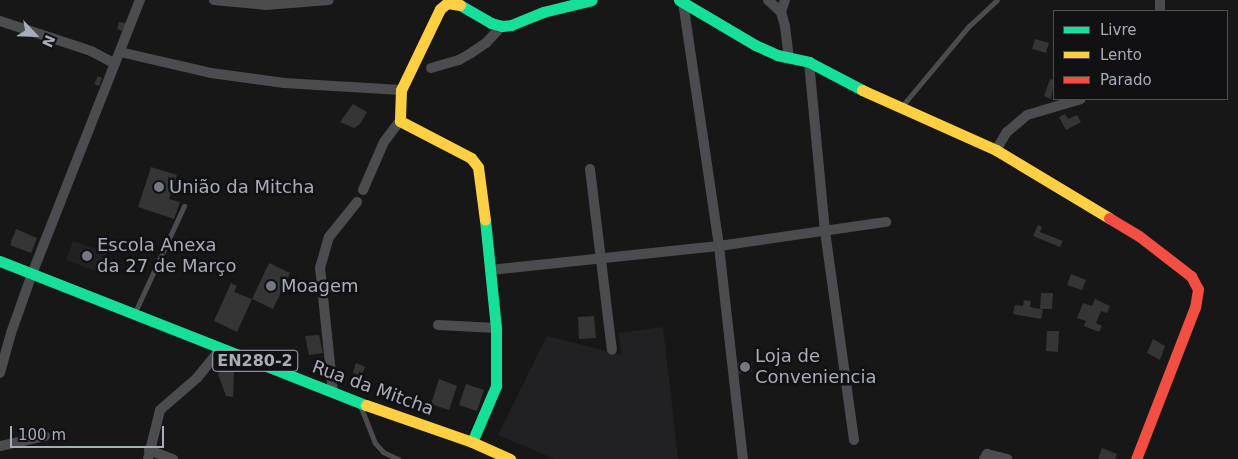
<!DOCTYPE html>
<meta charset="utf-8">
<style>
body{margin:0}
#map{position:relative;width:1238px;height:459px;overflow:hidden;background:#171717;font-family:"DejaVu Sans",sans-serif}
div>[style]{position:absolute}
.built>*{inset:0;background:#212123}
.building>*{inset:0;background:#353536}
.lane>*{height:5px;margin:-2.5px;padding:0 2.5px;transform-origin:2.5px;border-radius:2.5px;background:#4b4c50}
.street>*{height:10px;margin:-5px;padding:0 5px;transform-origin:5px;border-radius:5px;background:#4b4c50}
.fast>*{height:11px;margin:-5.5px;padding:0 5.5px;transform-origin:5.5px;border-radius:5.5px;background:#16e098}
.slow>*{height:11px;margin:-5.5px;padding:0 5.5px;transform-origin:5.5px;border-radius:5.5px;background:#ffcf43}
.jam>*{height:11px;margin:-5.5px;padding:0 5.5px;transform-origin:5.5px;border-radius:5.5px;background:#f24e42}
.dots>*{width:14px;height:14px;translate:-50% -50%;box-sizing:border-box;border:2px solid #111113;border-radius:50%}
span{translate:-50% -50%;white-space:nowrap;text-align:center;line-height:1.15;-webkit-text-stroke:5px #111113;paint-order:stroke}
.shield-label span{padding:1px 4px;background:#111113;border:1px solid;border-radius:4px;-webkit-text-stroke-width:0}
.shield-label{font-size:16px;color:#a8adb8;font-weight:700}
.poi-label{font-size:18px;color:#a8adb8}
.left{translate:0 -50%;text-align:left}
.street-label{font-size:18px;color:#a8adb8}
.legend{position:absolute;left:1053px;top:10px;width:175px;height:90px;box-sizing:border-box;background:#111113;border:1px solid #4d4f55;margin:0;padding:6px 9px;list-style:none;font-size:15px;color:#a8adb8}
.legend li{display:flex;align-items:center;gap:10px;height:25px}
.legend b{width:25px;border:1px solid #4d4f55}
.north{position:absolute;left:10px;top:10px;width:50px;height:50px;-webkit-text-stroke:4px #111113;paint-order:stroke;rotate:114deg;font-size:14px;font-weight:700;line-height:20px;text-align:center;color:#a8adb8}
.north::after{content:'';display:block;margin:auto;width:18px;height:22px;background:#a8adb8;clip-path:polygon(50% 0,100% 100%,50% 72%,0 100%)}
.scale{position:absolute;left:10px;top:426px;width:154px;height:22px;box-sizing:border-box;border:2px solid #a8adb8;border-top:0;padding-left:6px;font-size:15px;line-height:18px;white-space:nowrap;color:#a8adb8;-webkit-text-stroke:4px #111113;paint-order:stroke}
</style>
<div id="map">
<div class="built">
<i style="clip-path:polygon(73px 241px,107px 253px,101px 273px,66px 260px)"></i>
<i style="clip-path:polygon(663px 327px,678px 459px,555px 459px,498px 435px,547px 336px,622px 355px,618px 333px)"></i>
</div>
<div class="building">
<i style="clip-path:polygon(119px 22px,126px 23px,122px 31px,117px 29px)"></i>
<i style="clip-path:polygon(1035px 39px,1049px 43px,1046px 53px,1032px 49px)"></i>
<i style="clip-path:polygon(98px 76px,102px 78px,99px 86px,94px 84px)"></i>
<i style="clip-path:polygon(1050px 79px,1054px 80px,1051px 99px,1044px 96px)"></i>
<i style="clip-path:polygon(353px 104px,367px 112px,360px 124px,354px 128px,340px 122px)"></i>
<i style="clip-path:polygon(1065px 114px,1068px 119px,1077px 115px,1081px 122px,1066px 130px,1059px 117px)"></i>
<i style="clip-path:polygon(151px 167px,177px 175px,169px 199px,180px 202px,174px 219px,138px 207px)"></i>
<i style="clip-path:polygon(1038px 225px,1042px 227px,1040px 232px,1063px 241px,1060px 247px,1033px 236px)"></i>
<i style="clip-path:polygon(16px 229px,37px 238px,31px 253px,10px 245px)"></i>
<i style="clip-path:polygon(269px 263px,290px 273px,273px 309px,252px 299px)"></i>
<i style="clip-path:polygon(1071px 274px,1086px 280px,1082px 290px,1067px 285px)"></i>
<i style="clip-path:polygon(231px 283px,237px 286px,234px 292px,252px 299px,237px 332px,214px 321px)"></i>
<i style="clip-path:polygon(1041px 293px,1053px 293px,1052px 309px,1040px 309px,1043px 310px,1041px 319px,1013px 314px,1015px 305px,1023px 306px,1024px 300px,1031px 301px,1030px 307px,1040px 309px)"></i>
<i style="clip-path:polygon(1095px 299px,1110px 306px,1107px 313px,1101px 311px,1096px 323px,1102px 326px,1099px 332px,1084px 326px,1086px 321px,1077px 318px,1083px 303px,1092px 306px)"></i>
<i style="clip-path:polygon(594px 316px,596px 338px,579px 339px,578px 317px)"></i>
<i style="clip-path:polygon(1047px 331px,1059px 331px,1058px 352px,1046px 351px)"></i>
<i style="clip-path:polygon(319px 335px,323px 353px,309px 355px,305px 336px)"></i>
<i style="clip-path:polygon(1153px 339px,1165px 346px,1160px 360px,1147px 353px)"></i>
<i style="clip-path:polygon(746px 360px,746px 364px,752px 363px,752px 371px,739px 374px,737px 363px)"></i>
<i style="clip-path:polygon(356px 363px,365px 367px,361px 376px,353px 373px)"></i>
<i style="clip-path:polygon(224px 368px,234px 372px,233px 397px,226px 396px,218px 374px)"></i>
<i style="clip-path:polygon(439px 379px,457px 386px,449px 410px,431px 404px)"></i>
<i style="clip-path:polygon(466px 384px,484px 390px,477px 411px,459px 405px)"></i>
<i style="clip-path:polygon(1102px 448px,1117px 454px,1115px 459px,1098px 459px)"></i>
</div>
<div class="lane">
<i style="left:902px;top:106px;width:104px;rotate:-50.1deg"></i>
<i style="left:969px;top:26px;width:38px;rotate:-43deg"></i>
<i style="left:135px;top:312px;width:117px;rotate:-65.2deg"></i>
<i style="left:360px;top:405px;width:41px;rotate:68.5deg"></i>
<i style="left:375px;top:443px;width:12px;rotate:48deg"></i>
<i style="left:383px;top:452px;width:17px;rotate:25deg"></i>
</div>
<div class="street">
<i style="left:214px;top:0;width:52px;rotate:5.5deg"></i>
<i style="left:266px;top:5px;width:63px;rotate:-4.5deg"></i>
<i style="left:768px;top:0;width:18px;rotate:43deg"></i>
<i style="left:781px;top:12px;width:15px;rotate:74deg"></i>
<i style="left:785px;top:26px;width:32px;rotate:83deg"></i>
<i style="left:683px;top:2px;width:247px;rotate:81.6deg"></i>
<i style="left:719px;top:246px;width:214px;rotate:83.6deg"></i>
<i style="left:1160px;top:11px;width:11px;rotate:-90deg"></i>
<i style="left:781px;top:12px;width:13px;rotate:-72deg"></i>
<i style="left:0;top:21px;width:96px;rotate:18.2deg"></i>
<i style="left:91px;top:51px;width:27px;rotate:28deg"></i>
<i style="left:120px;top:52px;width:93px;rotate:13deg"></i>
<i style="left:211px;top:73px;width:74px;rotate:7.8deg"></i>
<i style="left:284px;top:83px;width:117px;rotate:3.4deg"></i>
<i style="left:809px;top:62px;width:170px;rotate:84.6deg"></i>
<i style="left:825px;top:231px;width:211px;rotate:82.1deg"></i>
<i style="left:431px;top:68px;width:29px;rotate:-16deg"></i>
<i style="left:459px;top:60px;width:14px;rotate:-30deg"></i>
<i style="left:471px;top:53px;width:18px;rotate:-34deg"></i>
<i style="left:486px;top:43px;width:23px;rotate:-47deg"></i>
<i style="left:996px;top:150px;width:21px;rotate:-59deg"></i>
<i style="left:1007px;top:132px;width:26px;rotate:-40deg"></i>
<i style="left:1027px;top:115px;width:56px;rotate:-16.5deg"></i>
<i style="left:590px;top:169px;width:182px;rotate:83.1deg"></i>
<i style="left:363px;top:190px;width:52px;rotate:-66.4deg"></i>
<i style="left:384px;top:142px;width:26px;rotate:-53deg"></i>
<i style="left:490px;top:270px;width:230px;rotate:-6deg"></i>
<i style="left:719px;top:246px;width:169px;rotate:-8.2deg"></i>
<i style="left:438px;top:325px;width:58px;rotate:3deg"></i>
<i style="left:0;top:373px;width:41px;rotate:-74.6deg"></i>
<i style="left:11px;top:333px;width:63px;rotate:-70.4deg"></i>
<i style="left:32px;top:274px;width:295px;rotate:-68.5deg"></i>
<i style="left:333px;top:393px;width:126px;rotate:-95.9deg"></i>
<i style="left:320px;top:268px;width:32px;rotate:-74deg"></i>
<i style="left:329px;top:237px;width:45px;rotate:-51.3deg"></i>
<i style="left:0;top:446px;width:46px;rotate:-12.5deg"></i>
<i style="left:149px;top:450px;width:26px;rotate:21deg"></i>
<i style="left:148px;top:459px;width:50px;rotate:-76.2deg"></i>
<i style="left:160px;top:410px;width:49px;rotate:-40.9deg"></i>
<i style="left:197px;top:378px;width:38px;rotate:-51deg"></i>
<i style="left:984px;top:459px;width:6px;rotate:-59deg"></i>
<i style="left:987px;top:454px;width:21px;rotate:14deg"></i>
</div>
<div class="fast">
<i style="left:679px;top:0;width:88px;rotate:30.6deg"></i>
<i style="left:755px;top:45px;width:24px;rotate:24deg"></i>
<i style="left:777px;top:55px;width:33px;rotate:12deg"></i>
<i style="left:809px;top:62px;width:60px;rotate:27.8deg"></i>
<i style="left:460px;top:5px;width:36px;rotate:30deg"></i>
<i style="left:491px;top:23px;width:11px;rotate:15deg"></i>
<i style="left:502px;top:26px;width:9px;rotate:-6deg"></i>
<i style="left:511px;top:25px;width:35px;rotate:-22deg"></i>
<i style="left:543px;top:12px;width:50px;rotate:-13.8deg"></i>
<i style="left:0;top:261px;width:393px;rotate:21.5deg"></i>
<i style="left:472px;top:442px;width:61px;rotate:-66.8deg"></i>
<i style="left:496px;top:386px;width:58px;rotate:-90deg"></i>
<i style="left:496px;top:328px;width:109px;rotate:-95.8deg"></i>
</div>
<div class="slow">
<i style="left:460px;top:5px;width:13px;rotate:-171deg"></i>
<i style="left:447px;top:3px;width:9px;rotate:139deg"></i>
<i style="left:440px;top:9px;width:90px;rotate:115.7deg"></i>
<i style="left:401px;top:90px;width:31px;rotate:92deg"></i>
<i style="left:400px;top:121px;width:80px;rotate:27.5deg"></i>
<i style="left:471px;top:158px;width:11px;rotate:52deg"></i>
<i style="left:478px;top:167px;width:53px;rotate:82.5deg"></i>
<i style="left:862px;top:90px;width:147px;rotate:24.1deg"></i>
<i style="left:996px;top:150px;width:132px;rotate:31deg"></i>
<i style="left:366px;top:405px;width:112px;rotate:19.2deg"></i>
<i style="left:472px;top:442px;width:42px;rotate:24.1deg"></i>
</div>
<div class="jam">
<i style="left:1109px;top:218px;width:35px;rotate:31deg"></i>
<i style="left:1139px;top:236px;width:66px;rotate:37.6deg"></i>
<i style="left:1191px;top:276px;width:15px;rotate:62deg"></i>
<i style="left:1198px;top:289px;width:18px;rotate:99deg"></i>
<i style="left:1195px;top:307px;width:163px;rotate:111.2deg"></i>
</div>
<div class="dots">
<i style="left:159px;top:187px;background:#757880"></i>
<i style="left:87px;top:256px;background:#757880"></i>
<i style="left:271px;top:286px;background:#757880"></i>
<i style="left:745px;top:367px;background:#757880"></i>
</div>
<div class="shield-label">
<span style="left:255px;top:361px">EN280-2</span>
</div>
<div class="poi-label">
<span class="left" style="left:169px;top:187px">União da Mitcha</span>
<span class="left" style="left:97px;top:256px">Escola Anexa<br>da 27 de Março</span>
<span class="left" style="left:281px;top:286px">Moagem</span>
<span class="left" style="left:755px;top:367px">Loja de<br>Conveniencia</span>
</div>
<div class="street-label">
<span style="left:373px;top:388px;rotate:20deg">Rua da Mitcha</span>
</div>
<ul class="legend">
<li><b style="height:6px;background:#16e098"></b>Livre</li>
<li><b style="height:6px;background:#ffcf43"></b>Lento</li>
<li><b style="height:6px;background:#f24e42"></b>Parado</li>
</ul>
<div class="north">N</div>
<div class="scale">100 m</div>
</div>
